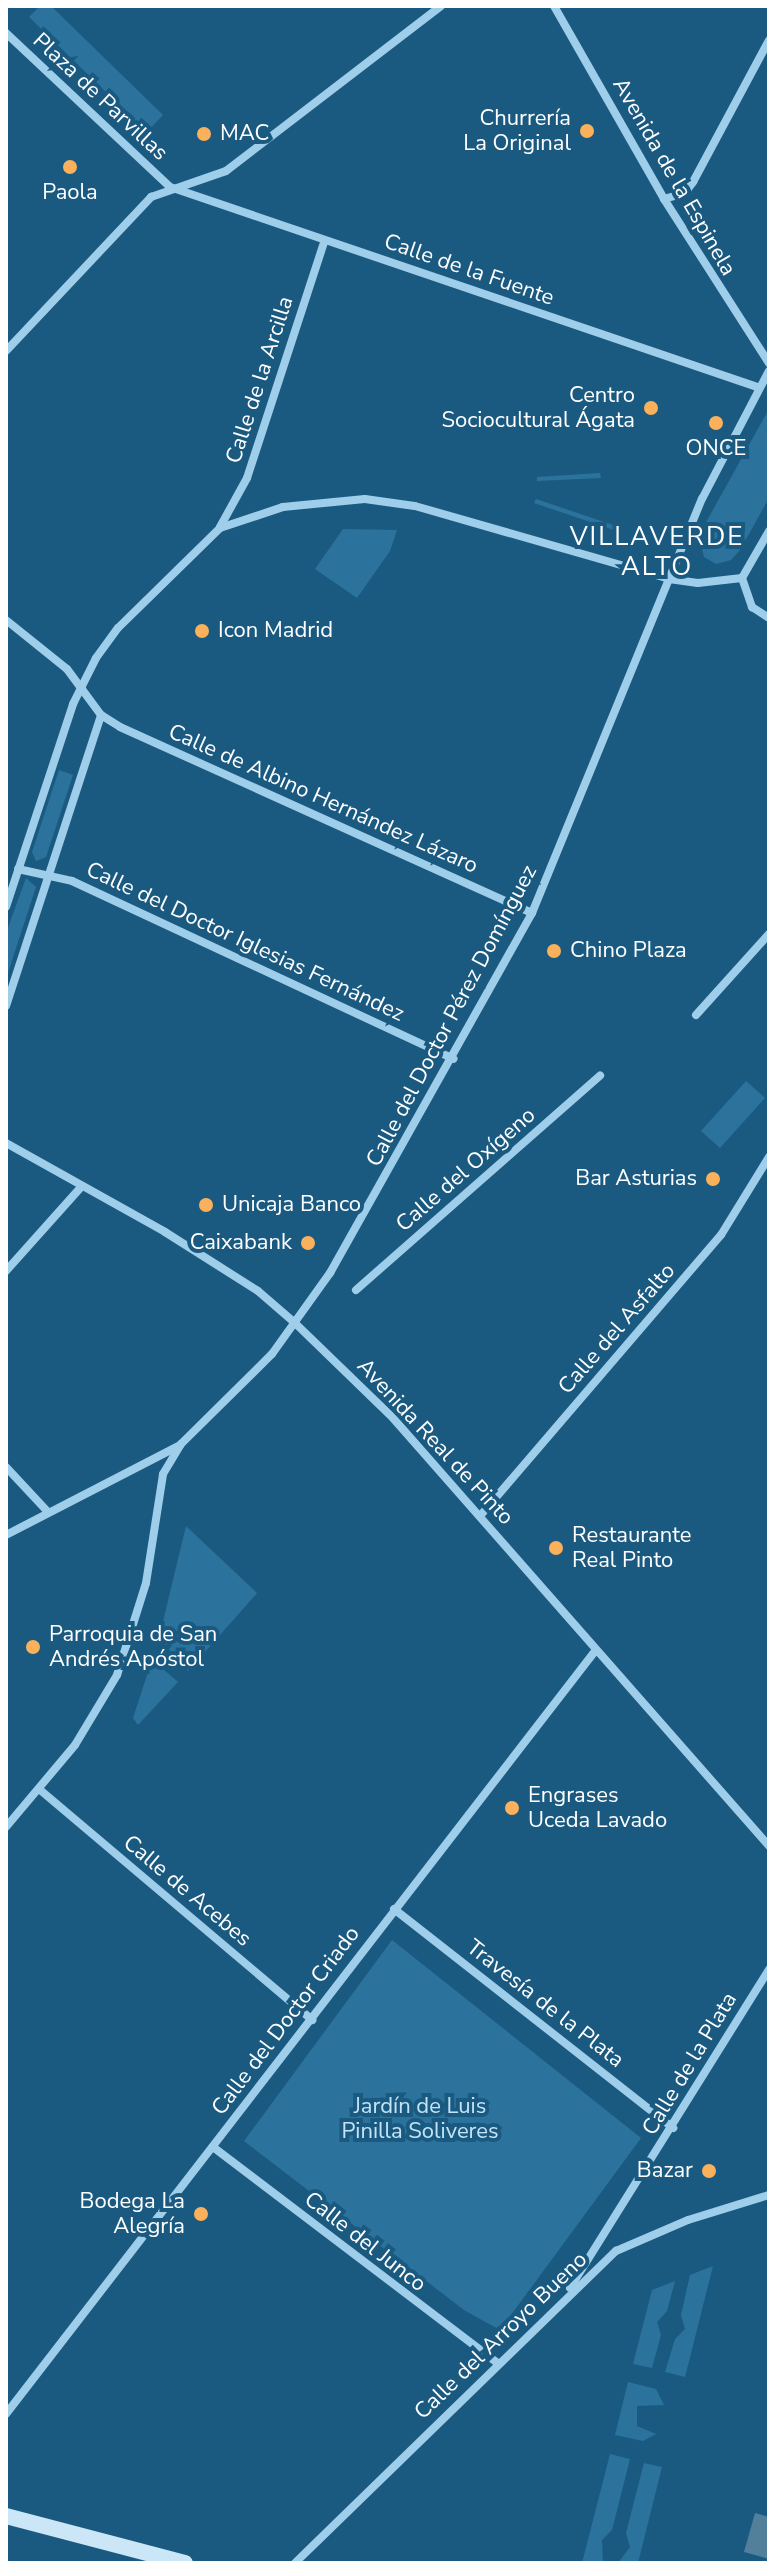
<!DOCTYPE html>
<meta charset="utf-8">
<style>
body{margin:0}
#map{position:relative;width:775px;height:2569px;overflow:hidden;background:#1b5a80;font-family:"Nunito Sans",sans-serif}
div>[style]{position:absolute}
.green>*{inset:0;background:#2b739d}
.water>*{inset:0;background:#52809b}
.street>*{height:8px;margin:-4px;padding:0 4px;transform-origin:4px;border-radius:4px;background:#9fceea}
.secondary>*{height:16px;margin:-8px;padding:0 8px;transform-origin:8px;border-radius:8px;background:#cae6f7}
.dots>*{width:22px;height:22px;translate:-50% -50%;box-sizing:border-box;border:4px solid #1b5a80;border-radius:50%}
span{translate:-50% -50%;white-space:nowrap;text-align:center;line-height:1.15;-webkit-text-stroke:8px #1b5a80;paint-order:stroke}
.street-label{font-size:22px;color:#fff}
.poi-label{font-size:22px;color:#fff}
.right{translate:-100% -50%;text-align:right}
.left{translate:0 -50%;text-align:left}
.park-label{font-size:22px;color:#c3e4f7}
.quarter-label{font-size:26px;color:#fff;letter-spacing:2px}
.frame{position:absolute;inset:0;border:8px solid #fff;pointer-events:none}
</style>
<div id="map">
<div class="green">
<i style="clip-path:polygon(40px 6px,51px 6px,163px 115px,147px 132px,29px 17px)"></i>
<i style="clip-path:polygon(769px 409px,769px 498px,740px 550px,731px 560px,716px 564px,704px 557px,699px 535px)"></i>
<i style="clip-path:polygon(600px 473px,601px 478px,537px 481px,537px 477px)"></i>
<i style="clip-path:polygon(536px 499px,616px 526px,614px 530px,534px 503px)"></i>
<i style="clip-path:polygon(343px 529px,397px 530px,390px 551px,357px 598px,315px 569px)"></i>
<i style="clip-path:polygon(59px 770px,73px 775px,46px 857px,36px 861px,32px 852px)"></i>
<i style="clip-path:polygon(26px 878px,36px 887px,6px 979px,6px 933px)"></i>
<i style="clip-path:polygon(746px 1081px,765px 1098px,720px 1148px,701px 1131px)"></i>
<i style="clip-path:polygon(186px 1526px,257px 1593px,188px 1671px,159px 1638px)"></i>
<i style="clip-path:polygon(157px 1664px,178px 1682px,138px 1725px,133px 1718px,149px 1669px)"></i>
<i style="clip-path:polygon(392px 1940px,641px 2138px,500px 2330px,464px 2310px,244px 2141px)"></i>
<i style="clip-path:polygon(713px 2266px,685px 2377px,665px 2372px,675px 2339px,685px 2329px,681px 2315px,690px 2275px)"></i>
<i style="clip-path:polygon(675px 2281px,667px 2311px,657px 2322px,661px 2335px,652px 2368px,633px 2364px,652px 2290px)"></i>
<i style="clip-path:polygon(628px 2382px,656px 2389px,664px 2405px,637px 2406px,637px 2426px,656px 2434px,643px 2441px,615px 2435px)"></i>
<i style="clip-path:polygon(610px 2454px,630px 2459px,612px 2530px,602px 2540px,603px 2563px,582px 2563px)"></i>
<i style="clip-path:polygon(644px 2463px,662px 2467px,638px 2563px,618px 2563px,630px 2547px,626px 2533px)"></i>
</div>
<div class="water">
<i style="clip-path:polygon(755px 2513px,769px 2517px,769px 2559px,744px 2552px)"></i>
</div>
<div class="street">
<i style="left:554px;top:6px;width:222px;rotate:60.3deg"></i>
<i style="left:664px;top:199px;width:195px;rotate:57.4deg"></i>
<i style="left:6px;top:33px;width:225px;rotate:43.2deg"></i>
<i style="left:170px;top:187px;width:620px;rotate:18.81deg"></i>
<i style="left:664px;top:199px;width:22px;rotate:-16deg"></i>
<i style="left:685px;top:193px;width:14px;rotate:-54deg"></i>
<i style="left:693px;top:182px;width:161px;rotate:-61.8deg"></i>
<i style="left:6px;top:351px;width:212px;rotate:-46.7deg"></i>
<i style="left:151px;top:197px;width:79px;rotate:-19.1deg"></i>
<i style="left:226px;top:171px;width:271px;rotate:-37.5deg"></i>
<i style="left:220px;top:527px;width:56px;rotate:-61.1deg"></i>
<i style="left:247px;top:478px;width:250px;rotate:-71.9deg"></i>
<i style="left:742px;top:578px;width:31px;rotate:71deg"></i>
<i style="left:752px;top:607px;width:20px;rotate:33deg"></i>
<i style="left:6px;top:620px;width:78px;rotate:38.8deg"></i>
<i style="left:67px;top:669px;width:57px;rotate:53.5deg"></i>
<i style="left:101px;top:715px;width:22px;rotate:32deg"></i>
<i style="left:120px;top:727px;width:452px;rotate:24.3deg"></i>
<i style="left:18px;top:869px;width:55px;rotate:12.5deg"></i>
<i style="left:72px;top:881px;width:421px;rotate:25deg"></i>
<i style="left:6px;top:907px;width:214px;rotate:-71.7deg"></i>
<i style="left:73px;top:704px;width:51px;rotate:-63.4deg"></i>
<i style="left:96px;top:658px;width:37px;rotate:-54deg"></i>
<i style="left:118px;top:628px;width:143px;rotate:-44.4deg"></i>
<i style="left:220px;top:528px;width:66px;rotate:-18.4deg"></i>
<i style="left:283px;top:507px;width:82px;rotate:-5.6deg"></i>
<i style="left:365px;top:499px;width:50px;rotate:8deg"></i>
<i style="left:415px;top:506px;width:264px;rotate:16deg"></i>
<i style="left:669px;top:579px;width:29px;rotate:8deg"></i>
<i style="left:698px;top:583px;width:44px;rotate:-6.5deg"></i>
<i style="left:742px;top:578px;width:54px;rotate:-60.1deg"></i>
<i style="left:6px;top:1006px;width:306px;rotate:-71.9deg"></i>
<i style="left:696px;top:1015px;width:109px;rotate:-48deg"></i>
<i style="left:6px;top:1143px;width:182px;rotate:29.2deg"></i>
<i style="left:165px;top:1232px;width:110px;rotate:32.4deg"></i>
<i style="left:258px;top:1291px;width:49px;rotate:40.9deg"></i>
<i style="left:295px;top:1323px;width:136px;rotate:44.1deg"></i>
<i style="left:393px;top:1418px;width:570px;rotate:48.7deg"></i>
<i style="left:6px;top:1271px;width:114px;rotate:-48.2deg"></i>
<i style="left:356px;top:1290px;width:325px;rotate:-41.3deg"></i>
<i style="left:6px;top:1467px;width:60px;rotate:47deg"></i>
<i style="left:480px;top:1516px;width:370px;rotate:-49.4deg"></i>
<i style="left:721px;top:1235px;width:92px;rotate:-58.4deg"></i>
<i style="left:6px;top:1535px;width:196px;rotate:-27.3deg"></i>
<i style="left:39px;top:1789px;width:358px;rotate:40.2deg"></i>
<i style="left:6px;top:1827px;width:107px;rotate:-49.9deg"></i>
<i style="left:75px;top:1745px;width:82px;rotate:-59deg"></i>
<i style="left:117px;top:1675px;width:96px;rotate:-72.5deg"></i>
<i style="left:146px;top:1583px;width:110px;rotate:-81.1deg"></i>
<i style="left:163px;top:1474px;width:35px;rotate:-59deg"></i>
<i style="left:181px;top:1444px;width:128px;rotate:-44.7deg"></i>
<i style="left:272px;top:1354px;width:100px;rotate:-54.4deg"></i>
<i style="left:330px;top:1273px;width:413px;rotate:-60.7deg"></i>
<i style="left:532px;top:913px;width:448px;rotate:-67.7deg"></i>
<i style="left:702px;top:499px;width:144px;rotate:-62.4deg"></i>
<i style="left:394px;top:1909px;width:355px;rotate:38.1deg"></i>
<i style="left:213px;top:2147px;width:358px;rotate:37.2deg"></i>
<i style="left:570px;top:2288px;width:376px;rotate:-58deg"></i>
<i style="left:6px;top:2414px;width:964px;rotate:-52.33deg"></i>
<i style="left:295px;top:2563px;width:448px;rotate:-44.2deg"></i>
<i style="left:616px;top:2251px;width:78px;rotate:-23.3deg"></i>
<i style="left:688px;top:2220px;width:85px;rotate:-17.2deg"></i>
</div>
<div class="secondary">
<i style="left:6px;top:2516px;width:185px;rotate:14.7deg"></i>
</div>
<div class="dots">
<i style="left:587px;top:131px;background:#fbb05c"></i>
<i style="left:204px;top:134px;background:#fbb05c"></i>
<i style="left:70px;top:167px;background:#fbb05c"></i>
<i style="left:651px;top:408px;background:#fbb05c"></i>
<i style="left:716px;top:423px;background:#fbb05c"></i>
<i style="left:202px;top:631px;background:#fbb05c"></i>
<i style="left:554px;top:951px;background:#fbb05c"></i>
<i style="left:713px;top:1179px;background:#fbb05c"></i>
<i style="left:206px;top:1205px;background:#fbb05c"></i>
<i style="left:308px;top:1243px;background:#fbb05c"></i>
<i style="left:556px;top:1548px;background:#fbb05c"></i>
<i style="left:33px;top:1647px;background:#fbb05c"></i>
<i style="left:512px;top:1808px;background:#fbb05c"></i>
<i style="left:709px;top:2171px;background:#fbb05c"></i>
<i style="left:201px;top:2214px;background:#fbb05c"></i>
</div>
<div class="street-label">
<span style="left:100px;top:97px;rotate:43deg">Plaza de Parvillas</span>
<span style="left:674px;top:177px;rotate:60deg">Avenida de la Espinela</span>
<span style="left:469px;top:270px;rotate:19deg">Calle de la Fuente</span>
<span style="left:260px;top:380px;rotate:-72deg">Calle de la Arcilla</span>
<span style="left:323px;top:799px;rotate:24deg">Calle de Albino Hernández Lázaro</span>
<span style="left:245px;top:942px;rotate:25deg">Calle del Doctor Iglesias Fernández</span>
<span style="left:452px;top:1016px;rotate:-62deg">Calle del Doctor Pérez Domínguez</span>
<span style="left:466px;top:1170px;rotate:-41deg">Calle del Oxígeno</span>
<span style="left:617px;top:1329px;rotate:-49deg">Calle del Asfalto</span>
<span style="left:435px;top:1442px;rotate:47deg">Avenida Real de Pinto</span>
<span style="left:187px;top:1891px;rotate:40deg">Calle de Acebes</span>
<span style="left:545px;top:2004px;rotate:38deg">Travesía de la Plata</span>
<span style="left:286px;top:2021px;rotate:-53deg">Calle del Doctor Criado</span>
<span style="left:690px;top:2064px;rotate:-59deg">Calle de la Plata</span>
<span style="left:365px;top:2242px;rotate:38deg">Calle del Junco</span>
<span style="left:501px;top:2336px;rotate:-44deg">Calle del Arroyo Bueno</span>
</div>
<div class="poi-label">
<span class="right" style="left:571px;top:131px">Churrería<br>La Original</span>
<span class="left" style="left:220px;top:134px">MAC</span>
<span style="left:70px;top:193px">Paola</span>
<span class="right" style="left:635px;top:408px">Centro<br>Sociocultural Ágata</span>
<span style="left:716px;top:449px">ONCE</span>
<span class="left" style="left:218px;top:631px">Icon Madrid</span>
<span class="left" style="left:570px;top:951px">Chino Plaza</span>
<span class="right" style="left:697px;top:1179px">Bar Asturias</span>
<span class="left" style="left:222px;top:1205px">Unicaja Banco</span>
<span class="right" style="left:292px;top:1243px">Caixabank</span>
<span class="left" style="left:572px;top:1548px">Restaurante<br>Real Pinto</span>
<span class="left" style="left:49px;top:1647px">Parroquia de San<br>Andrés Apóstol</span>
<span class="left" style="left:528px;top:1808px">Engrases<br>Uceda Lavado</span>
<span class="right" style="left:693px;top:2171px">Bazar</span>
<span class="right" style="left:185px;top:2214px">Bodega La<br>Alegría</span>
</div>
<div class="park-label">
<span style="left:420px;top:2119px">Jardín de Luis<br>Pinilla Soliveres</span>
</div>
<div class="quarter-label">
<span style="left:657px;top:552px">VILLAVERDE<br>ALTO</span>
</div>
<div class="frame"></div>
</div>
